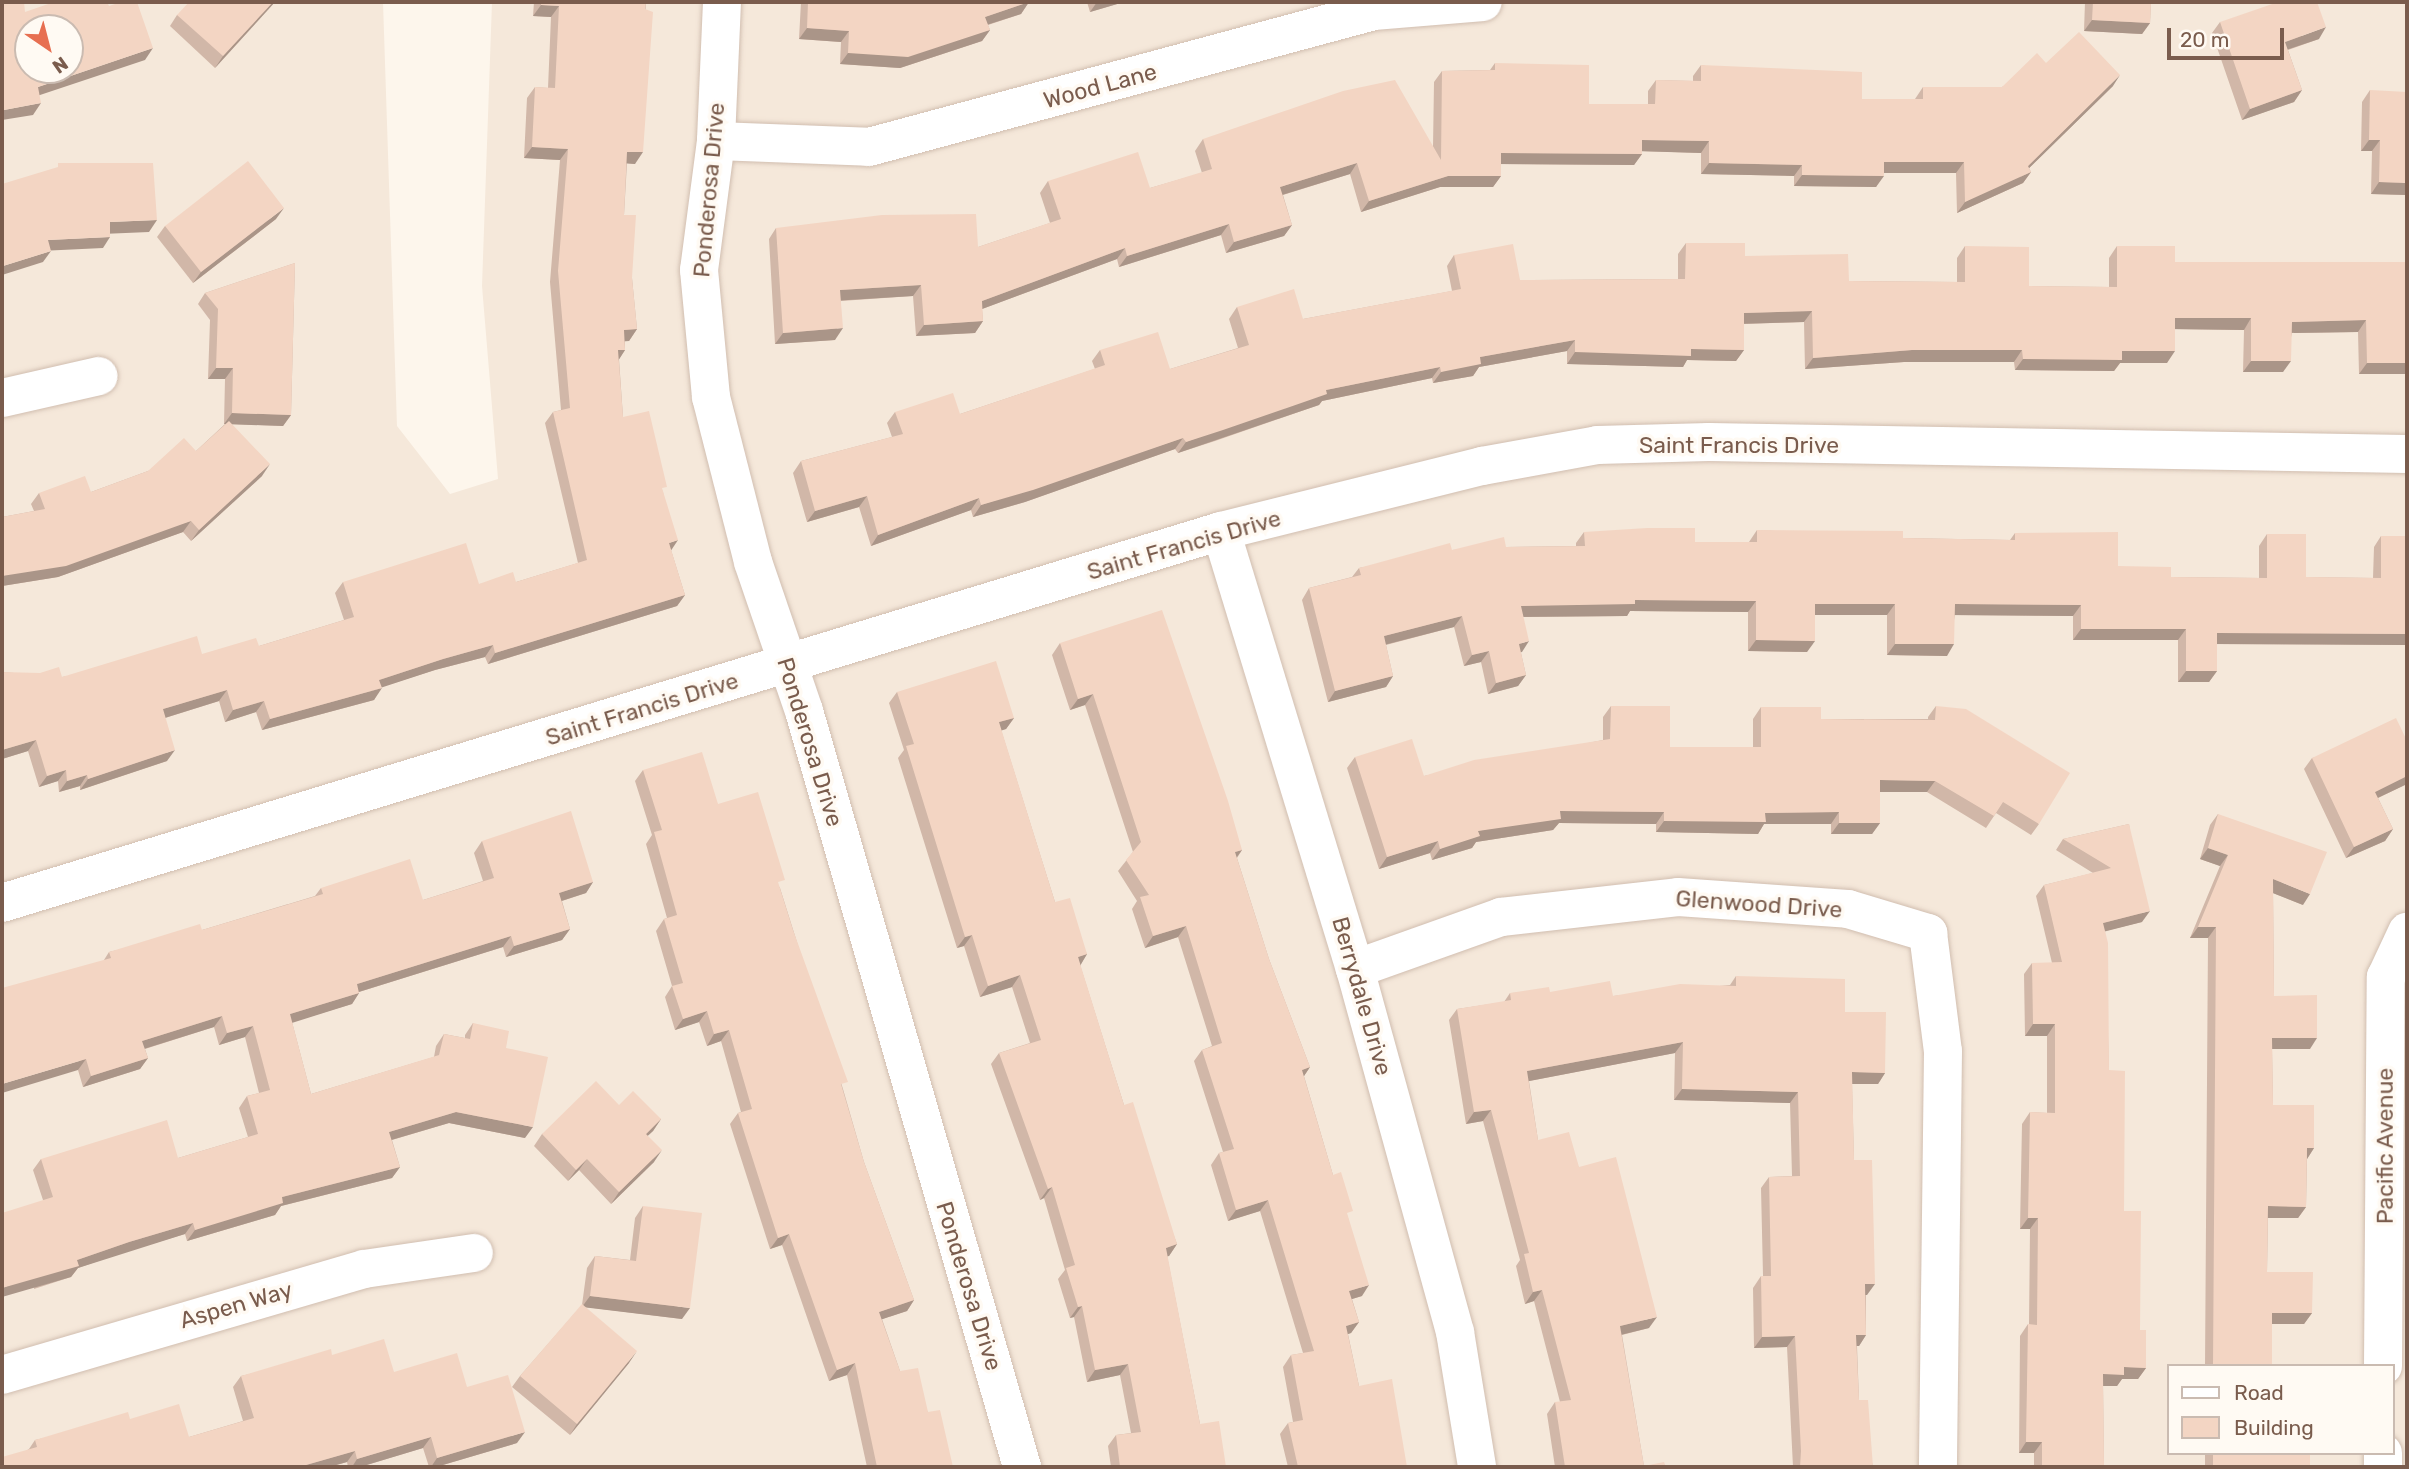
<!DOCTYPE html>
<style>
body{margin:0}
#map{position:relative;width:2409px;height:1469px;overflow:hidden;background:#fdf6ec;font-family:Rubik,sans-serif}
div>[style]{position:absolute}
.residential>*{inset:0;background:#f5e8da}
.roads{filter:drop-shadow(0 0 2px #d1beb0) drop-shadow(0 0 2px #d1beb0)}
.street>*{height:38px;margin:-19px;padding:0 19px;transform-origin:19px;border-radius:19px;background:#fff}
.wall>*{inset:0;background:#d1b7a8}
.shaded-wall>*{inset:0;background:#aa9588}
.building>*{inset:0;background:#f3d5c3}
span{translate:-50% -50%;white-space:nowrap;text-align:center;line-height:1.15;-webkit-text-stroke:7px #fffaf3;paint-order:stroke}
.street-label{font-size:23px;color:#7a5c4d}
.frame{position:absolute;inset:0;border:4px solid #7a5c4d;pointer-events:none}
.legend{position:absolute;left:2167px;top:1364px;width:228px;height:91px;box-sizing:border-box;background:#fffaf3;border:2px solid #cabbb1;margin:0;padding:9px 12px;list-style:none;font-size:21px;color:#7a5c4d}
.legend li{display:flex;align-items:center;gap:14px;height:35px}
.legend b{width:35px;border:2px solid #cabbb1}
.north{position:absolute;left:14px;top:14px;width:70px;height:70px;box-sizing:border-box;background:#fffaf3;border:2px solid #cabbb1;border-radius:50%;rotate:145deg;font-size:19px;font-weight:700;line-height:28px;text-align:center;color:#7a5c4d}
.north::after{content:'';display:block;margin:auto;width:24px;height:32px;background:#e76f51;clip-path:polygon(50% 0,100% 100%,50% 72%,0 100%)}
.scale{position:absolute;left:2167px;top:28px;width:117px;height:32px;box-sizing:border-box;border:4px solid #7a5c4d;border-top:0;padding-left:9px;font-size:21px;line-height:24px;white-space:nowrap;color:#7a5c4d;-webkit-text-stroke:5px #fffaf3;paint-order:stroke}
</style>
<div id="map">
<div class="residential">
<i style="clip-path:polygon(evenodd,2px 2px,383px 2px,397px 426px,450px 494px,498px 479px,482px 286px,492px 2px,2407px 2px,2407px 1467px,2px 1467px,2px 2px,28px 28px,70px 28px,70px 70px,28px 70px,28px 28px,2px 2px,2169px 1366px,2393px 1366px,2393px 1453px,2169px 1453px,2169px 1366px)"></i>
</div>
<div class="roads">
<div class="street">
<i style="left:722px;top:2px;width:139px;rotate:92.5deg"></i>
<i style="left:716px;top:141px;width:130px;rotate:97.5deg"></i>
<i style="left:699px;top:270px;width:128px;rotate:84.6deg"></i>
<i style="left:711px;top:397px;width:170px;rotate:75.7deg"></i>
<i style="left:753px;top:562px;width:157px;rotate:71.1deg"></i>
<i style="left:804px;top:711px;width:787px;rotate:73.91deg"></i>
<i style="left:716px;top:141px;width:153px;rotate:2.2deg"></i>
<i style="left:869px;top:147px;width:523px;rotate:-15.07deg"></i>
<i style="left:1374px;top:11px;width:109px;rotate:-4.7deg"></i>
<i style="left:2px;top:398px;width:99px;rotate:-12.8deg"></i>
<i style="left:1221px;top:531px;width:458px;rotate:73deg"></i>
<i style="left:1355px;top:969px;width:377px;rotate:74.6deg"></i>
<i style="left:1455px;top:1332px;width:137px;rotate:80.7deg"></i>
<i style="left:2px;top:903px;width:1274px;rotate:-16.97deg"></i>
<i style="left:1221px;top:531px;width:269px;rotate:-14deg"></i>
<i style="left:1482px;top:466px;width:117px;rotate:-10.3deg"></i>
<i style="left:1597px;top:445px;width:112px;rotate:-1.5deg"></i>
<i style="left:1709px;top:442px;width:698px;rotate:0.98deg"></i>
<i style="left:1355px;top:969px;width:155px;rotate:-19.6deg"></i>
<i style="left:1501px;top:917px;width:178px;rotate:-6.4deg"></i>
<i style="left:1678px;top:897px;width:170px;rotate:4deg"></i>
<i style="left:1848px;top:909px;width:84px;rotate:16.7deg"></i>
<i style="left:1928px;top:933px;width:119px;rotate:82.8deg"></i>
<i style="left:1943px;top:1051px;width:416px;rotate:90.7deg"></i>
<i style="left:2383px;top:1366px;width:389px;rotate:-89.6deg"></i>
<i style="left:2386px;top:977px;width:50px;rotate:-65deg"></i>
<i style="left:2px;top:1375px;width:377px;rotate:-16.3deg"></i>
<i style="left:364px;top:1269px;width:111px;rotate:-8.3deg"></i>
<i style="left:2383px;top:1467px;width:14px;rotate:-90deg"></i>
</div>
</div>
<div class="wall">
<i style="clip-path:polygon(275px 2px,215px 68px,170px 26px,177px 15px)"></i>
<i style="clip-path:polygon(534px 2px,646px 2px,635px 164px,627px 163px,624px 215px,632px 278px,637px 329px,629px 341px,625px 341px,625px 350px,619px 359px,623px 417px,663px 492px,671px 550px,685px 595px,677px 606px,488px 664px,485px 657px,435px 670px,381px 687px,374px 700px,262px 730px,256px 712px,225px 722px,219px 701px,165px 718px,167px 761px,80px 790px,80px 786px,59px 792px,58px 781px,39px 787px,28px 751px,2px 759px,2px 672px,62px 677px,259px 646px,344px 620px,335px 593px,343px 582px,479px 584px,516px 582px,578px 563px,545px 423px,553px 412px,561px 410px,550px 282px,560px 160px,524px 158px,527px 98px,535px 87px,548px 88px,551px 17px,533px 16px)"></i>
<i style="clip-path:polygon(801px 2px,1029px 2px,1021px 14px,988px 25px,990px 30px,982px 41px,900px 68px,840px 64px,841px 42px,799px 39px)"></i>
<i style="clip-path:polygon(1087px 2px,1124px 2px,1090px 12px)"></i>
<i style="clip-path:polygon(2085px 2px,2151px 2px,2150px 23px,2142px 34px,2084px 31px)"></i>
<i style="clip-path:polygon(2220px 22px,2319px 39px,2288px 50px,2302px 90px,2294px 102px,2242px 120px,2212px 33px)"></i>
<i style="clip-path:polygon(1495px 63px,1589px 104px,1648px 104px,1648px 91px,1656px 80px,1693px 81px,1693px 76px,1701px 65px,1862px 99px,1915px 99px,1923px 87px,2002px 87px,2046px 63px,2113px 86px,2029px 168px,2031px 172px,2023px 183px,1957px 213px,1956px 173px,1884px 173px,1876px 187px,1794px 186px,1794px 176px,1701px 174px,1701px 153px,1642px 151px,1642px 154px,1634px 165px,1501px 164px,1501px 176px,1493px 187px,1440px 187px,1361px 212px,1350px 174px,1283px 195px,1292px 225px,1284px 236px,1226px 253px,1221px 235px,1119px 267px,1117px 259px,982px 309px,983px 321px,975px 333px,916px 336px,913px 296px,841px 301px,835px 340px,775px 344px,769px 239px,776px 228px,978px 247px,1050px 223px,1040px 193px,1048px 181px,1150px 188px,1202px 173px,1195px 151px,1203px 139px,1433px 147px,1434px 82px,1442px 71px,1490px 70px)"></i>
<i style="clip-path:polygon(2370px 90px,2407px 195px,2371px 194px,2372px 151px,2361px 151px,2362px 102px)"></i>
<i style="clip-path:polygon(276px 219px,193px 283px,157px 237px,165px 226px)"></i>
<i style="clip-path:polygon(1686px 243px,1849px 281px,1957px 282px,1957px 258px,1965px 246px,2029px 286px,2109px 287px,2109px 258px,2117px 246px,2175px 262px,2407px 262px,2407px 374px,2359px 374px,2358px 332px,2292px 333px,2283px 372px,2243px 372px,2244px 330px,2175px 329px,2167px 363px,2120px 363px,2114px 371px,2015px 370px,2014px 362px,1904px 362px,1805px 369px,1804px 322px,1744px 324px,1744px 350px,1736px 361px,1687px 360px,1683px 367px,1567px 364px,1567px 351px,1479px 367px,1473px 376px,1433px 383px,1432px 378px,1322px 401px,1319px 405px,1215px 441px,1178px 453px,1175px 449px,1025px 502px,973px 517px,971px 510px,871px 546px,859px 507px,807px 522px,793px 473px,801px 461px,892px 437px,887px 423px,895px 412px,960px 414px,1095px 369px,1092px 361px,1100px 350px,1170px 369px,1238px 348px,1229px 319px,1237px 307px,1303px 319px,1452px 291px,1447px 266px,1454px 255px,1520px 280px,1678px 279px,1678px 254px)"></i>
<i style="clip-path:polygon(295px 263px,291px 415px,283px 426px,232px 424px,262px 476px,191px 541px,183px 532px,58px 577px,2px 586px,2px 517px,34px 511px,31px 504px,39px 493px,91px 492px,148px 471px,196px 451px,225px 424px,224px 424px,225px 379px,208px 379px,210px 320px,198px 304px,205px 293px)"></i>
<i style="clip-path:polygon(1757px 530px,1903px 538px,2010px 540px,2015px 533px,2118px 566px,2171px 577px,2259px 578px,2259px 546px,2267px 534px,2306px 577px,2373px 578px,2374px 547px,2381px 536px,2407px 536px,2407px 645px,2217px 644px,2217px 671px,2209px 682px,2178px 682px,2178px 640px,2073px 640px,2073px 616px,1955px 615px,1947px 656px,1887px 655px,1887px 615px,1815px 615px,1807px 652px,1748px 651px,1748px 612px,1630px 611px,1627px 616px,1523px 617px,1521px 653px,1526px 675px,1518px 686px,1488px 694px,1481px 662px,1464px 666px,1454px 627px,1386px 645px,1393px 676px,1386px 687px,1328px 702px,1302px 600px,1309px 588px,1352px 577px,1359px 568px,1452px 550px,1506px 547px,1576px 546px,1576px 543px,1584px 532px,1695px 542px,1749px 542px)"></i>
<i style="clip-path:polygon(1060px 643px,1242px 850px,1237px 858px,1269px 959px,1310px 1067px,1304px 1076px,1333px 1175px,1348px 1218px,1362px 1296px,1352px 1299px,1359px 1322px,1351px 1333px,1348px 1334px,1359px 1386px,1407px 1467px,1288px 1467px,1280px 1434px,1288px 1423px,1293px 1422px,1283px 1367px,1291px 1355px,1303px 1353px,1260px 1211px,1228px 1221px,1211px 1165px,1219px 1153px,1223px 1152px,1194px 1061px,1202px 1050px,1212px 1046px,1178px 937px,1145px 948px,1132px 909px,1137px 901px,1118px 871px,1133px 852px,1085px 705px,1070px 710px,1052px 655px)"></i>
<i style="clip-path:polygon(897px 692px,1014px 718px,1006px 729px,1001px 730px,1055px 902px,1087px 954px,1080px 965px,1124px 1105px,1177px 1244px,1169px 1256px,1167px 1256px,1200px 1424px,1226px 1467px,1111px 1467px,1108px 1446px,1116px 1435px,1131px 1433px,1120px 1375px,1087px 1382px,1074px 1317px,1070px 1318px,1058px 1279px,1065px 1270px,1044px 1198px,1040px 1200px,991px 1064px,999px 1053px,1030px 1043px,1012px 987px,980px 997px,964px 946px,957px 948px,898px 758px,904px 750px,889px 703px)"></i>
<i style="clip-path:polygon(1611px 706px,1670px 747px,1753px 747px,1753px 719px,1761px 707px,1821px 719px,1928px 719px,1928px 717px,1936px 706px,2039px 824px,2031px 835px,1996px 813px,1986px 828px,1927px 792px,1880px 792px,1880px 823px,1872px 834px,1831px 834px,1831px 824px,1764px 824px,1758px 834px,1656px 832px,1656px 824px,1559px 823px,1553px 830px,1476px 842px,1472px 848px,1432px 860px,1430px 853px,1379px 869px,1347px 768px,1355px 757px,1424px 776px,1603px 740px,1603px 717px)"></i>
<i style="clip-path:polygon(2407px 741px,2407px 784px,2378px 798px,2393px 829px,2385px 841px,2346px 858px,2304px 769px,2312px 758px)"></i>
<i style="clip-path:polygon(643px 770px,718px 804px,780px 888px,843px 1089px,864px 1162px,914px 1300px,907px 1311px,882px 1319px,900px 1371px,928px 1412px,953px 1467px,867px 1467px,847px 1375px,829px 1381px,782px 1245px,770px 1249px,730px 1124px,738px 1113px,741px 1112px,721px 1041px,707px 1046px,699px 1022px,675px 1030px,665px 997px,672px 986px,656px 931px,664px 919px,667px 918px,646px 844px,652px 835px,635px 781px)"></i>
<i style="clip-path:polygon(2218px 814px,2303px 905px,2273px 893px,2274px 996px,2310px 1049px,2272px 1049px,2273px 1105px,2314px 1148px,2307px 1159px,2306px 1207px,2298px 1218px,2268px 1218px,2267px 1272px,2312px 1313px,2304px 1324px,2272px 1324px,2272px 1366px,2205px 1366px,2208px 938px,2190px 938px,2220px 866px,2200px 859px,2210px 825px)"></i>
<i style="clip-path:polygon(2129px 824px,2142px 922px,2105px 931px,2109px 1070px,2124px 1211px,2140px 1330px,2146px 1368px,2138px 1379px,2122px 1379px,2117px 1386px,2103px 1386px,2104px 1467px,2034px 1467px,2034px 1453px,2019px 1453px,2020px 1336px,2028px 1324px,2029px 1325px,2030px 1229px,2020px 1229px,2022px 1124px,2030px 1112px,2047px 1113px,2047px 1036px,2025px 1036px,2024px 974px,2032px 963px,2052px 963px,2036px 896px,2044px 885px,2093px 873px,2056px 850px,2063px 839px)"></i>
<i style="clip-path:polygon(482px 841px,593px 882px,586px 893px,562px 901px,570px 929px,562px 940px,506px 957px,503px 947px,359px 992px,359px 993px,352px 1004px,292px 1022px,311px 1094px,434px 1057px,436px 1046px,444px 1034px,465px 1038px,465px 1035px,473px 1023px,506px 1048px,525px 1138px,449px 1123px,392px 1140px,400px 1167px,392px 1178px,281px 1206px,275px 1215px,187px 1241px,185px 1234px,121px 1253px,78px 1268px,71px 1277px,34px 1289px,43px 1200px,33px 1170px,41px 1159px,178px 1158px,248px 1137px,239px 1108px,247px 1096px,259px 1093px,245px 1037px,219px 1045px,214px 1027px,145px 1049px,148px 1058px,140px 1069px,83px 1087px,78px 1070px,104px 960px,109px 952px,202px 930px,315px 896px,321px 888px,423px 900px,483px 881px,474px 853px)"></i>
<i style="clip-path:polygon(1736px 976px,1845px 1012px,1885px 1073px,1878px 1084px,1852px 1084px,1854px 1160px,1867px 1295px,1866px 1295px,1866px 1335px,1859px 1346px,1857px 1346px,1859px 1400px,1873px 1467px,1793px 1467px,1787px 1347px,1754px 1348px,1753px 1288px,1761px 1276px,1763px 1276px,1761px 1188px,1769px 1177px,1792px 1176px,1790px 1103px,1674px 1100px,1675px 1053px,1529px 1081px,1538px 1140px,1579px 1167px,1649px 1328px,1622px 1335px,1644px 1466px,1666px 1467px,1555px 1467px,1547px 1414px,1555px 1402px,1560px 1402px,1534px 1301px,1525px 1304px,1516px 1266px,1520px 1260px,1483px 1121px,1466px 1124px,1449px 1020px,1457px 1009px,1504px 1002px,1510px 993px,1550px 992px,1613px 996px,1730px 985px)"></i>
<i style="clip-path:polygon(619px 1105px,661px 1119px,653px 1131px,647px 1136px,654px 1162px,611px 1204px,579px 1170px,568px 1181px,534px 1146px,542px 1134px)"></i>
<i style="clip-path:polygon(643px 1206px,682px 1319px,585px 1307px,629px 1363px,570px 1435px,512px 1387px,520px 1376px,582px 1305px,587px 1268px,595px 1256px,630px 1260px,635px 1218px)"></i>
<i style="clip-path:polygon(332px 1355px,394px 1372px,467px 1387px,517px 1443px,436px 1467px,429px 1467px,423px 1448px,360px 1467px,348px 1467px,347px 1462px,329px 1467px,2px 1467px,29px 1449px,35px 1440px,130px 1419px,189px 1437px,243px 1421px,233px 1387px,241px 1376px)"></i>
<i style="clip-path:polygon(2205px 1453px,2310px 1453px,2310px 1467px,2205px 1467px)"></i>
</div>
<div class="shaded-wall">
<i style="clip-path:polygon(273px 2px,275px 2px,215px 68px,223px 56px)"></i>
<i style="clip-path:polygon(1029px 2px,1021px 14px,977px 28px,985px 17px)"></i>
<i style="clip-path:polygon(1097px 2px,1124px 2px,1090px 12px)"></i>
<i style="clip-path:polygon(541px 5px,559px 6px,551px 17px,533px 16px)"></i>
<i style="clip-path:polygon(2092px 20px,2150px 23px,2142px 34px,2084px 31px)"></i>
<i style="clip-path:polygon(2326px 27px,2319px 39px,2277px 53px,2285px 42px)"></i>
<i style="clip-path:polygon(807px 28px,849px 31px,841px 42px,799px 39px)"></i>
<i style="clip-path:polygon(990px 30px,982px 41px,900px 68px,840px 64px,848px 53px)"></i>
<i style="clip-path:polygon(153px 48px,145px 60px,31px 98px,38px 87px)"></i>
<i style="clip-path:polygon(2120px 75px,2113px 86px,2020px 177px,2031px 172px,2023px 183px,1957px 213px,1965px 202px,2028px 166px)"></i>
<i style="clip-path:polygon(2302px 90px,2294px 102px,2242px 120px,2250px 109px)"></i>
<i style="clip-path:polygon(41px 103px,33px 115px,2px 120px,2px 113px,4px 110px)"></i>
<i style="clip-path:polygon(1642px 140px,1709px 141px,1701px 153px,1634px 151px)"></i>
<i style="clip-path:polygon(2369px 140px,2380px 140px,2372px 151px,2361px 151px)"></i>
<i style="clip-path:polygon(532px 147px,568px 149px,560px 160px,524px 158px)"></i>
<i style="clip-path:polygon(627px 152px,643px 152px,635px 164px,620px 163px)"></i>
<i style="clip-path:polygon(1501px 153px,1642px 154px,1634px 165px,1494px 164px)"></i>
<i style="clip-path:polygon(1884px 162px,1964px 162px,1956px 173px,1876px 173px)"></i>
<i style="clip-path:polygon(1357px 163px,1350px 174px,1272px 198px,1280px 187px)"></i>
<i style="clip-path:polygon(1709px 163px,1802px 165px,1794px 176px,1701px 174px)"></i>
<i style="clip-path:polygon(1802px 175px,1884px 176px,1876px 187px,1794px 186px)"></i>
<i style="clip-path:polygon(1448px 176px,1501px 176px,1493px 187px,1440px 187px,1361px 212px,1369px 201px)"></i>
<i style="clip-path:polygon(2379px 182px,2407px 183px,2407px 195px,2371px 194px)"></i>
<i style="clip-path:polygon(284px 208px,276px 219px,193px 283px,201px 272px)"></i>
<i style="clip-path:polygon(157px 220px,149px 232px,102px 234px,110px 222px)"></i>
<i style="clip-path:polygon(1229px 224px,1221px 235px,1119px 267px,1127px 256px)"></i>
<i style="clip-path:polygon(1292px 225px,1284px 236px,1226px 253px,1234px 242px)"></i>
<i style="clip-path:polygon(110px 237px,103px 248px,40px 251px,48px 240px)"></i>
<i style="clip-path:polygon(1125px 248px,1117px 259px,974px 312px,982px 301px)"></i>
<i style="clip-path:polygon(51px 251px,43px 262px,2px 275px,2px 268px,3px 266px)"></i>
<i style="clip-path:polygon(921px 285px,913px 296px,832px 301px,840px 290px)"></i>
<i style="clip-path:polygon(1812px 311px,1804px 322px,1736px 324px,1744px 313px)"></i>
<i style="clip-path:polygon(2175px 318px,2251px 318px,2244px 330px,2167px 329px)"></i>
<i style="clip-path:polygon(2366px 320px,2358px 332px,2284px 333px,2292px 322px)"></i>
<i style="clip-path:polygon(983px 321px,975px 333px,916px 336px,924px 325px)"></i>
<i style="clip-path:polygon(843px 328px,835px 340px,775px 344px,783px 333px)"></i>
<i style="clip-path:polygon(637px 329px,629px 341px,616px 342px,624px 330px)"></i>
<i style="clip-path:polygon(1575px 340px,1567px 351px,1479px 367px,1473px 376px,1433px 383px,1441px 372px,1480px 357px)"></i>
<i style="clip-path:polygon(1691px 349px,1744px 350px,1736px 361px,1687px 360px,1683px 367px,1567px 364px,1575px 352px)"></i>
<i style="clip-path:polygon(618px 350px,625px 350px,618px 361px)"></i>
<i style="clip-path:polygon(1912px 350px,2022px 350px,2014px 362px,1904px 362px,1805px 369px,1813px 358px)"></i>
<i style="clip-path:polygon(2122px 351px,2175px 351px,2167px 363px,2120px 363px,2114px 371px,2015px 370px,2023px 359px)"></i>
<i style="clip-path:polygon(2251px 361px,2291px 361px,2283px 372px,2243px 372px)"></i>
<i style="clip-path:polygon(2367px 363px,2407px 363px,2407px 374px,2359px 374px)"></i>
<i style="clip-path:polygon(1440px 367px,1432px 378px,1322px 401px,1319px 405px,1178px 453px,1186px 442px,1326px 390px)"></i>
<i style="clip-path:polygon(216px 368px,233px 368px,225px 379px,208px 379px)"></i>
<i style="clip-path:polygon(232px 413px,291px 415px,283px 426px,224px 424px)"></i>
<i style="clip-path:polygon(1183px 438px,1175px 449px,1025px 502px,973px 517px,981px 505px)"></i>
<i style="clip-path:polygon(270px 464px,262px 476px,191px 541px,199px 530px)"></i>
<i style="clip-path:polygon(867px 496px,859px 507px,807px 522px,815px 511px)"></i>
<i style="clip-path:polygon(979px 498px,971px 510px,871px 546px,878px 535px)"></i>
<i style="clip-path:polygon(191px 521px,183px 532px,58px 577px,2px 586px,2px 576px)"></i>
<i style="clip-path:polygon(678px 540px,670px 552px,669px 543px)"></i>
<i style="clip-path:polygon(685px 595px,677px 606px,488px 664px,495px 653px)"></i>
<i style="clip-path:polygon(1635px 600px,1756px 601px,1748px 612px,1630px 611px,1627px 616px,1513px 617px,1521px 606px)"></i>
<i style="clip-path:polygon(1815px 604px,1895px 604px,1887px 615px,1807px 615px)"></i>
<i style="clip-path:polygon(1955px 604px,2081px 605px,2073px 616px,1947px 615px)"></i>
<i style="clip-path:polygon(1462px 616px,1454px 627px,1376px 647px,1384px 636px)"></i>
<i style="clip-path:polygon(2081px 629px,2186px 629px,2178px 640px,2073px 640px)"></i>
<i style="clip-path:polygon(2217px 633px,2407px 634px,2407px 645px,2210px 644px)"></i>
<i style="clip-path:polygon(1756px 640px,1815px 641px,1807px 652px,1748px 651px)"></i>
<i style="clip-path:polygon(1529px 641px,1522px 652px,1511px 655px,1519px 644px)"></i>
<i style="clip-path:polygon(1895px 644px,1954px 644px,1947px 656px,1887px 655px)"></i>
<i style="clip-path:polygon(493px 645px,485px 657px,435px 670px,371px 691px,379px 680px,443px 659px)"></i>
<i style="clip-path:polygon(1489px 651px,1481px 662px,1464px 666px,1472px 655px)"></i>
<i style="clip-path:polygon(2186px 671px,2217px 671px,2209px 682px,2178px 682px)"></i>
<i style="clip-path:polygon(1526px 675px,1518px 686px,1488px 694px,1496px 683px)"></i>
<i style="clip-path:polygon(1393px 676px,1386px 687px,1328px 702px,1335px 691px)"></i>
<i style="clip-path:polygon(382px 688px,374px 700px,262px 730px,270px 719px)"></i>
<i style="clip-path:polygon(227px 690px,219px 701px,155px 721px,163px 709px)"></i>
<i style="clip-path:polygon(1093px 694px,1085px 705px,1070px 710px,1078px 699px)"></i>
<i style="clip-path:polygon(264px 701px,256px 712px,225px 722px,233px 710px)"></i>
<i style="clip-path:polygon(1014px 718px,1006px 729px,991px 734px,999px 722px)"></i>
<i style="clip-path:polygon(36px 740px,28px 751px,2px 759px,2px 750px)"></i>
<i style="clip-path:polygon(175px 750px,167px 761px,80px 790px,88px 779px)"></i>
<i style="clip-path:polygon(66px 770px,58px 781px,39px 787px,47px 776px)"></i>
<i style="clip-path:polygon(87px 775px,80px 786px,59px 792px,67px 781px)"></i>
<i style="clip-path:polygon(2407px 776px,2407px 784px,2367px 803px,2375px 792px)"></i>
<i style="clip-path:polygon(1880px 780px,1935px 781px,1927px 792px,1872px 792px)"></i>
<i style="clip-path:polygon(1560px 811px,1664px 812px,1656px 824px,1559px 823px,1553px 830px,1476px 842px,1472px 848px,1432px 860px,1440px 849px,1478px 831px)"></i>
<i style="clip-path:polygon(1839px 812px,1831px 824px,1764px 824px,1758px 834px,1656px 832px,1664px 821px,1765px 813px)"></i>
<i style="clip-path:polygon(1839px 823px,1880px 823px,1872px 834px,1831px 834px)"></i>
<i style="clip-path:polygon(2393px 829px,2385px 841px,2346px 858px,2354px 847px)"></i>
<i style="clip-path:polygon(1438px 841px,1430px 853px,1379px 869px,1387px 857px)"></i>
<i style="clip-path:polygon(2208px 848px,2228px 855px,2220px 866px,2200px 859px)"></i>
<i style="clip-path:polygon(1242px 850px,1234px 861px,1235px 852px)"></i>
<i style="clip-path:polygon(2273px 879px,2310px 894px,2303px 905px,2265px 890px)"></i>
<i style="clip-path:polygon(593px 882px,586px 893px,552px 904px,559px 893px)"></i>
<i style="clip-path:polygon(2150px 911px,2142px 922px,2095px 934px,2103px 923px)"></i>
<i style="clip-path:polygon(1186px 926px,1178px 937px,1145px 948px,1153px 936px)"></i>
<i style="clip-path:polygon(2198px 927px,2216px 927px,2208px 938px,2190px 938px)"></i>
<i style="clip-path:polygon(570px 929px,562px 940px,506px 957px,514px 946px)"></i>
<i style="clip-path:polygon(972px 935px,964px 946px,957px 948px,965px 937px)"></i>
<i style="clip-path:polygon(511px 936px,503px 947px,349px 995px,357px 984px)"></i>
<i style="clip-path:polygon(1087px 954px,1080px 966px,1078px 957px)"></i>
<i style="clip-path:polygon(1020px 975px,1012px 987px,980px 997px,988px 986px)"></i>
<i style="clip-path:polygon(359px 993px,352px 1004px,282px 1026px,290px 1014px)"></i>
<i style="clip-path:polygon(707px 1011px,699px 1022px,675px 1030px,683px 1019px)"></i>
<i style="clip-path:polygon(222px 1016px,214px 1027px,134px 1052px,142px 1041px)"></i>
<i style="clip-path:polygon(2033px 1024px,2055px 1024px,2047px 1036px,2025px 1036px)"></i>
<i style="clip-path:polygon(253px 1026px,245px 1037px,219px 1045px,227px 1033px)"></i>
<i style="clip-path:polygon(729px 1030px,721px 1041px,707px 1046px,714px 1034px)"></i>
<i style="clip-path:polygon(2272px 1038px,2317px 1038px,2310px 1049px,2265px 1049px)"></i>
<i style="clip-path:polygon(1683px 1042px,1675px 1053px,1519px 1083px,1527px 1071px)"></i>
<i style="clip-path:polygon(148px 1058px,140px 1069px,83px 1087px,91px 1076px)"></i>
<i style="clip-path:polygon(86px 1059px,78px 1070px,2px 1093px,2px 1084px)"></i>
<i style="clip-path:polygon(1310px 1067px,1302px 1079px,1302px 1070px)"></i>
<i style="clip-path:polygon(1852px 1072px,1885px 1073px,1878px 1084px,1844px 1084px)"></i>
<i style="clip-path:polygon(1682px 1089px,1798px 1092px,1790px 1103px,1674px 1100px)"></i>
<i style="clip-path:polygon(1491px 1110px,1483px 1121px,1466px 1124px,1474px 1112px)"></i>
<i style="clip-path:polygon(456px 1112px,533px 1127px,525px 1138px,449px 1123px,381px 1143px,389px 1132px)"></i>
<i style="clip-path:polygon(661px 1119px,653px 1131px,638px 1145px,646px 1134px)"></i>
<i style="clip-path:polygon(2307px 1148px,2314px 1148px,2307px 1159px)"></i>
<i style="clip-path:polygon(662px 1150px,654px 1162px,611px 1204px,619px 1192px)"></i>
<i style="clip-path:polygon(587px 1159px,579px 1170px,568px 1181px,576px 1170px)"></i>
<i style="clip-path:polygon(400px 1167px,392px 1178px,281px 1206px,275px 1215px,187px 1241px,195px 1230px,282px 1197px)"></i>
<i style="clip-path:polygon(1052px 1187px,1044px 1198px,1040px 1200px,1048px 1189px)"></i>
<i style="clip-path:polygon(1268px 1200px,1260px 1211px,1228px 1221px,1236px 1210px)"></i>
<i style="clip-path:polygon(2268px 1206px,2306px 1207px,2298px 1218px,2260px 1218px)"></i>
<i style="clip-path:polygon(2028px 1218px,2038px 1218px,2030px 1229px,2020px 1229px)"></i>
<i style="clip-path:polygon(193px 1223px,185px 1234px,78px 1268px,71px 1277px,2px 1297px,2px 1288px,77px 1260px,129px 1242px)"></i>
<i style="clip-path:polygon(789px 1234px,782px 1245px,770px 1249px,778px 1238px)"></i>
<i style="clip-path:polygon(1177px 1244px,1169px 1256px,1158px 1259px,1166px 1248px)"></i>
<i style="clip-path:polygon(1865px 1284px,1875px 1284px,1867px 1295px,1857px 1295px)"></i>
<i style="clip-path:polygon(1369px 1285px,1362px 1296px,1342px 1302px,1349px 1291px)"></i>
<i style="clip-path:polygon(1542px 1290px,1534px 1301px,1525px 1304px,1533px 1292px)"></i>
<i style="clip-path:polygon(590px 1296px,690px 1308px,682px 1319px,582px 1307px)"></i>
<i style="clip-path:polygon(914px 1300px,907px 1311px,871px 1323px,879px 1312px)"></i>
<i style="clip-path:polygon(1082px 1306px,1074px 1317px,1070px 1318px,1078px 1307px)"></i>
<i style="clip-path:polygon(2272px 1313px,2312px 1313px,2304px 1324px,2264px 1324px)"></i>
<i style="clip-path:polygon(1657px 1317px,1649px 1328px,1612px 1337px,1620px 1326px)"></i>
<i style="clip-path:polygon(1359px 1322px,1351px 1333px,1339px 1337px,1346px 1326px)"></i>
<i style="clip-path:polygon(1856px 1335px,1866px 1335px,1859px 1346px,1848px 1346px)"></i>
<i style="clip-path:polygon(1795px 1336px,1787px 1347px,1754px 1348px,1762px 1337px)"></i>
<i style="clip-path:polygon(637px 1351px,629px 1363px,570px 1435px,577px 1424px)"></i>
<i style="clip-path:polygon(855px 1363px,847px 1375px,829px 1381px,837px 1370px)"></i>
<i style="clip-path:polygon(1128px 1364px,1120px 1375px,1087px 1382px,1095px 1370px)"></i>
<i style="clip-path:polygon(2124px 1367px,2146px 1368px,2138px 1379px,2122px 1379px,2117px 1386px,2096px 1386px,2103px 1374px)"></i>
<i style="clip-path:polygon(525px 1432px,517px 1443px,436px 1467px,431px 1467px,437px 1458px)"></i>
<i style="clip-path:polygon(431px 1437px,423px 1448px,360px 1467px,352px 1467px,357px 1459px)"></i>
<i style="clip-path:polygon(2026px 1442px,2042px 1442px,2034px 1453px,2019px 1453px)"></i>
<i style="clip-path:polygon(355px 1451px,347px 1462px,329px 1467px,299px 1467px)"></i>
</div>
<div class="building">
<i style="clip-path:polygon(evenodd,2px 2px,24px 2px,25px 12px,54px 2px,89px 2px,90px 4px,97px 2px,107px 2px,109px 6px,121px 2px,137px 2px,153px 48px,38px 87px,41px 103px,4px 110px,2px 95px,2px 2px,28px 28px,70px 28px,70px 70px,28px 70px,28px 28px)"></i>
<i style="clip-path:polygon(189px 2px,273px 2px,223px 56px,177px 15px)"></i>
<i style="clip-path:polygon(541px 2px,646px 2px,645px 9px,653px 12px,643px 152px,627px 152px,624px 215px,636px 215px,632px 278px,637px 329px,624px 330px,625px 350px,618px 350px,623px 417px,649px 411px,667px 487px,662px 488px,678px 540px,669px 543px,685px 595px,495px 653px,493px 645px,443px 659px,379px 680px,382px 688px,270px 719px,264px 701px,233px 710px,227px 690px,163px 709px,175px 750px,88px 779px,87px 775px,67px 781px,66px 770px,47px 776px,36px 740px,2px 750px,2px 672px,40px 673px,59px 667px,62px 677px,197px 636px,202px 654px,256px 638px,259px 646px,354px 617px,343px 582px,466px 543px,479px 584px,513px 572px,516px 582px,587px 560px,553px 412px,570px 408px,558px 271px,568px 149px,532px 147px,535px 87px,555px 88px,559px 6px,541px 5px)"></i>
<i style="clip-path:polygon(808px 2px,1029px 2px,985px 17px,990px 30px,908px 57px,848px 53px,849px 31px,807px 28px)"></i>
<i style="clip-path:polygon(2093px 2px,2151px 2px,2150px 23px,2092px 20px)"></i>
<i style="clip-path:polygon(2278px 2px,2317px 2px,2326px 27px,2285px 42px,2302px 90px,2250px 109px,2220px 22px)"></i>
<i style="clip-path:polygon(2079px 32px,2120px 75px,2028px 166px,2031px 172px,1965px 202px,1964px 162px,1884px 162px,1884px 176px,1802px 175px,1802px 165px,1709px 163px,1709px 141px,1642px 140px,1642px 154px,1501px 153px,1501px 176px,1448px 176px,1369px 201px,1357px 163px,1280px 187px,1292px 225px,1234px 242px,1229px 224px,1127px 256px,1125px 248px,982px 301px,983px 321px,924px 325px,921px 285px,840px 290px,843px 328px,783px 333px,776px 228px,882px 215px,976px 214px,978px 247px,1061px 219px,1048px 181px,1138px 152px,1150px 188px,1212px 169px,1203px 139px,1343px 91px,1395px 80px,1441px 160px,1442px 71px,1495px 70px,1495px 63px,1589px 65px,1589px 104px,1655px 104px,1656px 80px,1701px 81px,1701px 65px,1862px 72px,1862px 99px,1923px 99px,1923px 87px,2002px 87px,2037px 53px,2046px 63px)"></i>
<i style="clip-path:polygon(2370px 90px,2407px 92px,2407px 183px,2379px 182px,2380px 140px,2369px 140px)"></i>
<i style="clip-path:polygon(248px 161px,284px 208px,201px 272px,165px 226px)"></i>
<i style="clip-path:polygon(58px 163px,153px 163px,157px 220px,110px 222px,110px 237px,48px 240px,51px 251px,3px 266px,2px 261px,2px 184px,58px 167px)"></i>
<i style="clip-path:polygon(1686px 243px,1745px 243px,1745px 256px,1848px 254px,1849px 281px,1965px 282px,1965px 246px,2029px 247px,2029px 286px,2117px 287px,2117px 246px,2175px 246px,2175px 262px,2407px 262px,2407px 363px,2367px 363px,2366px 320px,2292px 322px,2291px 361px,2251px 361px,2251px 318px,2175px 318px,2175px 351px,2122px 351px,2122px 360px,2023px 359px,2022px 350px,1912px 350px,1813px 358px,1812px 311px,1744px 313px,1744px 350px,1691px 349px,1691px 356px,1575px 352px,1575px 340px,1480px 357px,1481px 364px,1441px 372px,1440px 367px,1326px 390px,1327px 394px,1223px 430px,1186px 442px,1183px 438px,1033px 490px,981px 505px,979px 498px,878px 535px,867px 496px,815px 511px,801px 461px,903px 434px,895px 412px,953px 393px,960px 414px,1105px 365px,1100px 350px,1158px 332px,1170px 369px,1249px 345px,1237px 307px,1294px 289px,1303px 319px,1461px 289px,1454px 255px,1513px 244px,1520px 280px,1685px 279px)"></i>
<i style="clip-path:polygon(295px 263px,291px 415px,232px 413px,233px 368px,216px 368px,218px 309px,205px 293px)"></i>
<i style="clip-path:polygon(229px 421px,270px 464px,199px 530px,191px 521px,66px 566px,2px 576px,2px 517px,45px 509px,39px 493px,85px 476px,91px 492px,148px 471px,184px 438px,196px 451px)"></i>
<i style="clip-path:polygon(1647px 528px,1695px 528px,1695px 542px,1757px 542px,1757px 530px,1903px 531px,1903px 538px,2015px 540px,2015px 533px,2118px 532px,2118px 566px,2171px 567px,2171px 577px,2267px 578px,2267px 534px,2306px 534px,2306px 577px,2381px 578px,2381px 536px,2407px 536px,2407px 634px,2217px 633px,2217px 671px,2186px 671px,2186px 629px,2081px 629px,2081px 605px,1955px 604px,1954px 644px,1895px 644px,1895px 604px,1815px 604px,1815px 641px,1756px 640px,1756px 601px,1635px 600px,1635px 604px,1521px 606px,1529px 641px,1519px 644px,1526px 675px,1496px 683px,1489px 651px,1472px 655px,1462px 616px,1384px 636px,1393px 676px,1335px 691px,1309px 588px,1361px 575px,1359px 568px,1450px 543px,1452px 550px,1504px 537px,1506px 547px,1585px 546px,1584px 532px)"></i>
<i style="clip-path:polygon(1162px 610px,1228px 801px,1242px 850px,1235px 852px,1269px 959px,1310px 1067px,1302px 1070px,1333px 1175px,1341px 1172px,1353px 1211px,1347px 1213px,1369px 1285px,1349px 1291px,1359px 1322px,1346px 1326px,1359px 1386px,1392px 1379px,1407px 1467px,1298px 1467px,1288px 1423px,1303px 1420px,1291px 1355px,1314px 1351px,1268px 1200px,1236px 1210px,1219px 1153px,1234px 1149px,1202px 1050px,1222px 1043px,1186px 926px,1153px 936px,1140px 897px,1149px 895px,1126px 860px,1141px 842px,1093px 694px,1078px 699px,1060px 643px)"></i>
<i style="clip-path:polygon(996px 661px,1014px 718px,999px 722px,1055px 902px,1070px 898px,1087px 954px,1078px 957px,1124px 1105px,1133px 1102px,1177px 1244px,1166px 1248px,1200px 1424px,1219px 1421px,1226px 1467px,1120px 1467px,1116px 1435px,1141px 1432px,1128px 1364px,1095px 1370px,1082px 1306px,1078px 1307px,1066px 1268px,1075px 1265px,1052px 1187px,1048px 1189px,999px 1053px,1041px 1040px,1020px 975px,988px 986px,972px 935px,965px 937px,906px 746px,914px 744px,897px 692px)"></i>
<i style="clip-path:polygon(1611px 706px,1670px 706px,1670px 747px,1761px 747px,1761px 707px,1821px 707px,1821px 719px,1935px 720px,1936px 706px,1966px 709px,2070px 773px,2039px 824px,2003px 802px,1994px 816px,1935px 781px,1880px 780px,1880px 823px,1839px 823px,1839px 812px,1765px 813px,1766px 822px,1664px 821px,1664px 812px,1560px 811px,1561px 819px,1478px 831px,1480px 836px,1440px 849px,1438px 841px,1387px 857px,1355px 757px,1412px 739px,1424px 776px,1474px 760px,1610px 739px)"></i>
<i style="clip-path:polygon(2396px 718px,2407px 741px,2407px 776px,2375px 792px,2393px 829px,2354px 847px,2312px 758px)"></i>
<i style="clip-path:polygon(702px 752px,718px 804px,758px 792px,785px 880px,778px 882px,793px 930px,848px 1082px,841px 1084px,864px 1162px,914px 1300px,879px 1312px,900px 1371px,918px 1368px,928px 1412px,940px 1410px,953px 1467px,877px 1467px,855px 1363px,837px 1370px,789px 1234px,778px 1238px,738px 1113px,752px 1109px,729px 1030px,714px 1034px,707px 1011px,683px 1019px,672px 986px,683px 983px,664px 919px,677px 915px,654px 832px,662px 830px,643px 770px)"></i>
<i style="clip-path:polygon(571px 811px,593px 882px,559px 893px,570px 929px,514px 946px,511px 936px,357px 984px,359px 993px,290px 1014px,311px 1094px,439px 1055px,444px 1034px,470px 1039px,473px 1023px,509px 1031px,506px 1048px,548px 1057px,533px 1127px,456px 1112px,389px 1132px,400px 1167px,282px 1197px,283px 1203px,195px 1230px,193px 1223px,129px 1242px,77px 1260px,79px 1266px,2px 1288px,2px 1213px,53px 1197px,41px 1159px,167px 1120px,178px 1158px,258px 1134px,247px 1096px,270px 1090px,253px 1026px,227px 1033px,222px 1016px,142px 1041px,148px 1058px,91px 1076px,86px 1059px,2px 1084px,2px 988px,111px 958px,109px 952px,200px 924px,202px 930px,323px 894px,321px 888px,410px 859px,423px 900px,494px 878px,482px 841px)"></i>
<i style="clip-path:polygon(2218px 814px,2327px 852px,2310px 894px,2273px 879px,2274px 996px,2317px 995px,2317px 1038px,2272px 1038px,2273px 1105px,2314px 1105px,2314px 1148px,2307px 1148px,2306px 1207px,2268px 1206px,2267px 1272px,2313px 1272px,2312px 1313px,2272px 1313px,2272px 1366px,2213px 1366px,2216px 927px,2198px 927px,2228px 855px,2208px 848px)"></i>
<i style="clip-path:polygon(2129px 824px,2150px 911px,2103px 923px,2108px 943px,2109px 1070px,2125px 1071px,2124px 1211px,2141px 1211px,2140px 1330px,2146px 1330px,2146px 1368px,2124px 1367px,2124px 1375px,2103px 1374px,2104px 1467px,2042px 1467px,2042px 1442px,2026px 1442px,2028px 1324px,2037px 1325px,2038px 1218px,2028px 1218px,2030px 1112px,2055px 1113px,2055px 1024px,2033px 1024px,2032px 963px,2062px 962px,2044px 885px,2111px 868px,2063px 839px)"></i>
<i style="clip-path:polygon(1736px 976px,1845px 979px,1845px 1012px,1886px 1012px,1885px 1073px,1852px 1072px,1854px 1160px,1872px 1160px,1875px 1284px,1865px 1284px,1866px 1335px,1856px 1335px,1859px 1400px,1868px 1400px,1873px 1467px,1800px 1467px,1801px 1451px,1795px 1336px,1762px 1337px,1761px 1276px,1771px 1276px,1769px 1177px,1800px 1176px,1798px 1092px,1682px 1089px,1683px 1042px,1527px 1071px,1538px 1140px,1569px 1132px,1579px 1167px,1616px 1157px,1657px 1317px,1620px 1326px,1644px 1466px,1664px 1462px,1666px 1467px,1565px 1467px,1555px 1402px,1571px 1400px,1542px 1290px,1533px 1292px,1524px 1254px,1529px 1253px,1491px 1110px,1474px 1112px,1457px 1009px,1511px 1000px,1510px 993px,1549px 987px,1550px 992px,1610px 981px,1613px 996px,1680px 984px,1736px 986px)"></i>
<i style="clip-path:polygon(596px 1081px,619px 1105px,633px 1091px,661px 1119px,646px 1134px,662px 1150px,619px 1192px,587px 1159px,576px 1170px,542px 1134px)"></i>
<i style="clip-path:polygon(643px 1206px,702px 1213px,690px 1308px,590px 1296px,595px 1256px,636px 1261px)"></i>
<i style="clip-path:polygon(582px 1304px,637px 1351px,577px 1424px,520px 1376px)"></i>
<i style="clip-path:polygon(384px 1339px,394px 1372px,457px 1353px,467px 1387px,508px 1375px,525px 1432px,437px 1458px,431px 1437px,357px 1459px,355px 1451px,299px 1467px,2px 1467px,2px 1457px,37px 1447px,35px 1440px,128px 1412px,130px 1419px,179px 1404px,189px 1437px,254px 1418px,241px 1376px,331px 1349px,332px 1355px)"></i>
<i style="clip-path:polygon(2213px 1453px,2310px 1453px,2310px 1467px,2213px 1467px)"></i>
</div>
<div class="street-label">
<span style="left:1100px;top:86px;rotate:-15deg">Wood Lane</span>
<span style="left:709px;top:190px;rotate:-85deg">Ponderosa Drive</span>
<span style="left:1739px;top:445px">Saint Francis Drive</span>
<span style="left:1184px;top:545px;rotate:-16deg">Saint Francis Drive</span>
<span style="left:642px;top:709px;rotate:-17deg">Saint Francis Drive</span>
<span style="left:810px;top:742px;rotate:73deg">Ponderosa Drive</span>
<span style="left:1759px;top:904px;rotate:4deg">Glenwood Drive</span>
<span style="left:1362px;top:996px;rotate:74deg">Berrydale Drive</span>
<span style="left:2385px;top:1146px;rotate:-90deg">Pacific Avenue</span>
<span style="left:969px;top:1286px;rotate:73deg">Ponderosa Drive</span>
<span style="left:236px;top:1305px;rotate:-16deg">Aspen Way</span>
</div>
<div class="frame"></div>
<ul class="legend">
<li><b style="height:9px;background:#fff"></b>Road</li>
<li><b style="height:19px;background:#f3d5c3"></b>Building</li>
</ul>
<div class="north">N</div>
<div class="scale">20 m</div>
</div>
